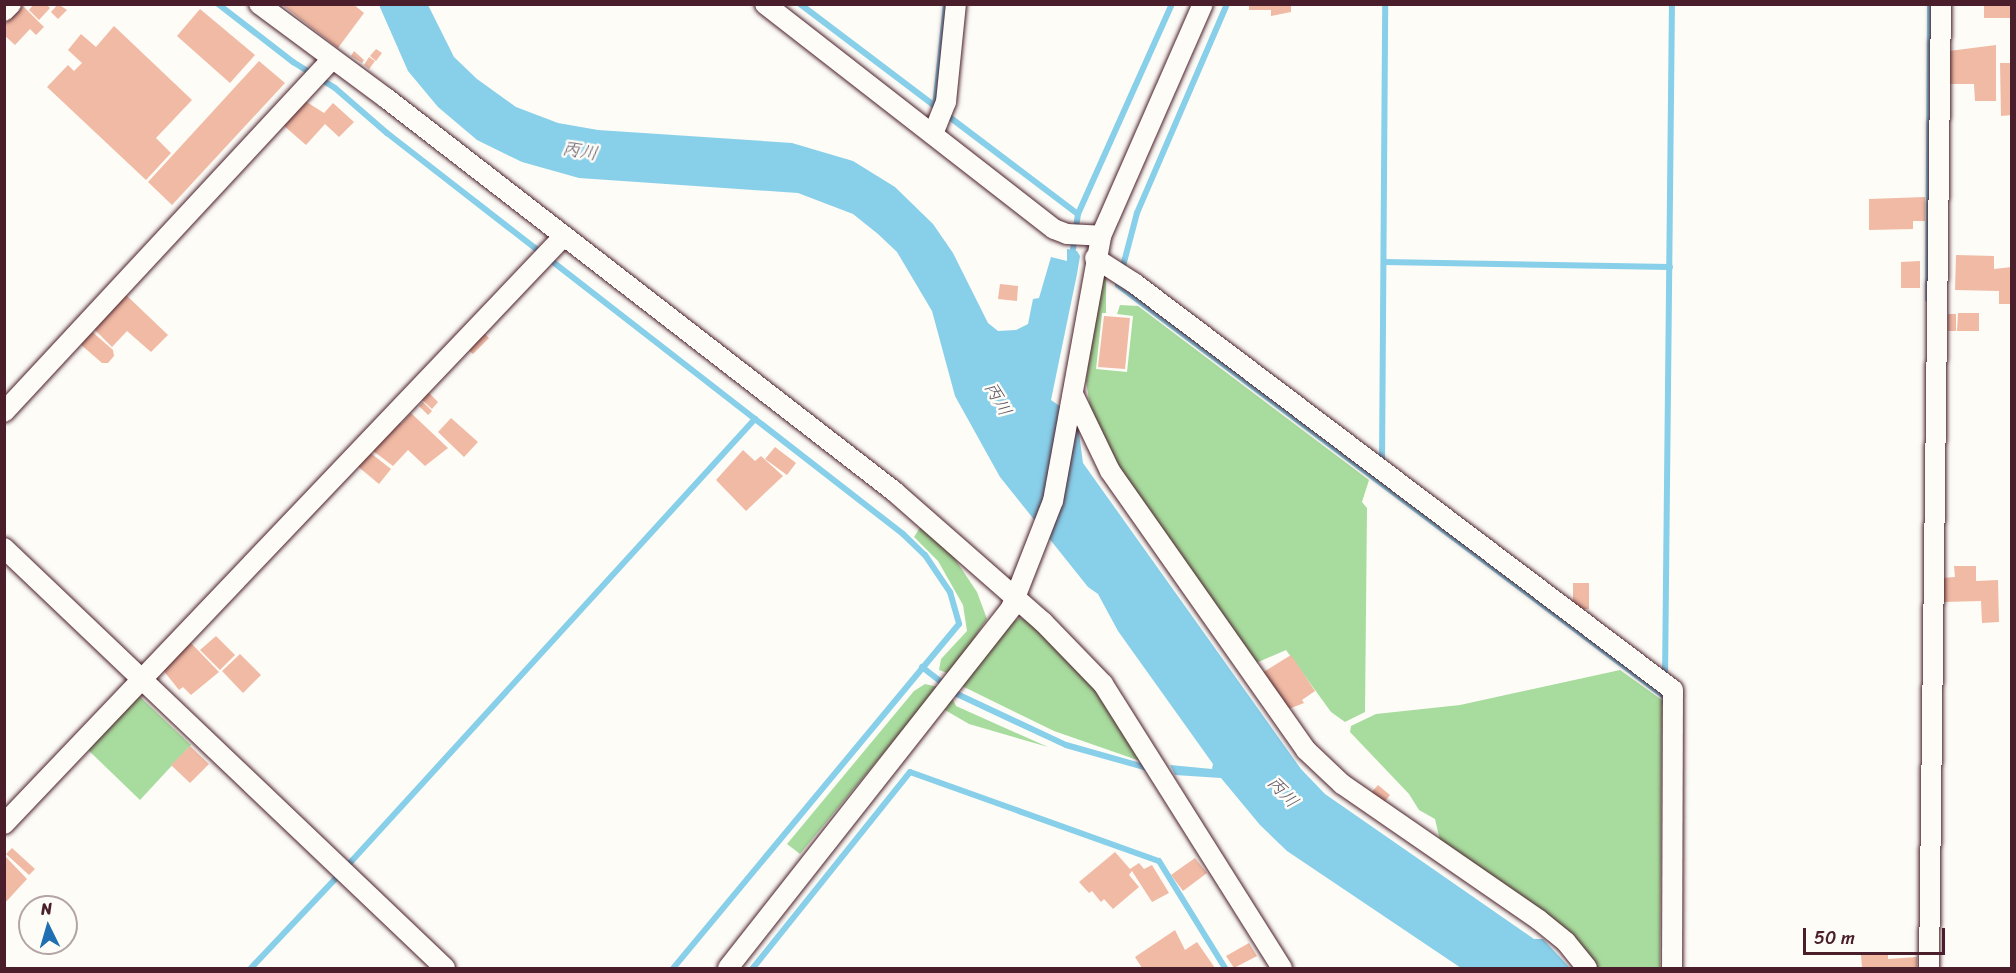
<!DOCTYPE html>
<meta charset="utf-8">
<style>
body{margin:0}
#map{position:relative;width:2016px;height:973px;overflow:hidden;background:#fdfcf7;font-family:Sriracha,"Klee One",sans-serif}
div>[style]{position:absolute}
.green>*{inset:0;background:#a8dc9e}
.water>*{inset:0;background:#88cfe9}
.stream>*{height:6px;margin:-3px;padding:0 3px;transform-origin:3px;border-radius:3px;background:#88cfe9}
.building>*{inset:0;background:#f0baa4}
.roads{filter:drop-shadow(0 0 2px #4a1f2b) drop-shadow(0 0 2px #4a1f2b)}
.minor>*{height:20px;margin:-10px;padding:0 10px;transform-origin:10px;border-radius:10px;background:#fdfcf7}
span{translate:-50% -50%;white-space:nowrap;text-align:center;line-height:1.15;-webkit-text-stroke:5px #fdfcf7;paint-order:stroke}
.water-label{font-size:18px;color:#5d5464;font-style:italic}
.frame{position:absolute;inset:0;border:6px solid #4a1f2b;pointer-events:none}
.north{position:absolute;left:18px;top:895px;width:60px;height:60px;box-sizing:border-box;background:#fdfcf7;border:2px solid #b5a4a5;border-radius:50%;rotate:355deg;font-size:16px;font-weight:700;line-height:24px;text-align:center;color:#4a1f2b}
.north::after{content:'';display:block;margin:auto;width:21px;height:27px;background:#1f6fb2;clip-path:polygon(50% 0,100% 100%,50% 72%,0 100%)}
.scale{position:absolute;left:1803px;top:928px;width:142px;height:27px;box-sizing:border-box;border:3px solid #4a1f2b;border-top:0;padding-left:8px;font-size:18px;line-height:21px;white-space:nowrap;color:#4a1f2b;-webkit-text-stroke:4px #fdfcf7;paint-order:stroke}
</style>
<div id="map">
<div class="green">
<i style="clip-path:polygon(1101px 272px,1106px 274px,1106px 313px,1102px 313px,1096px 369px,1127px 372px,1133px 316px,1117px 314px,1120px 305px,1138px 306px,1369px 480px,1362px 502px,1367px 508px,1365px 712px,1345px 722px,1331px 712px,1286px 650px,1256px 663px,1120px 473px,1091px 413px,1086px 381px)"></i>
<i style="clip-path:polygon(921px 526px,943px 541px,977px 592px,987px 619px,950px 674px,939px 670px,941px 659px,967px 631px,963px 605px,938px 561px,914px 537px)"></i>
<i style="clip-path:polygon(1020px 618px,1029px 619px,1097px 690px,1143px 762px,1054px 731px,962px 686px,1011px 623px)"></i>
<i style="clip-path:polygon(1620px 670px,1662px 700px,1660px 968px,1596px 968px,1441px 845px,1435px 819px,1419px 810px,1409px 794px,1350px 732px,1351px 726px,1376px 714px,1460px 705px)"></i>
<i style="clip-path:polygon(925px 684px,938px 687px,800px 854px,787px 844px,914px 691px)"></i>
<i style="clip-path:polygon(136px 693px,191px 745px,140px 800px,85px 747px)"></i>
<i style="clip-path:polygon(952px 698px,956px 706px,1048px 747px,969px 724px,945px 710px)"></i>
</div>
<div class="water">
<i style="clip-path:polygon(379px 5px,428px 5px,454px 57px,477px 79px,516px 107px,558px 123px,598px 130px,792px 143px,853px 161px,895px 187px,933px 224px,953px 253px,988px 323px,998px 331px,1016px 330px,1028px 324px,1033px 299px,1039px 298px,1051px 257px,1067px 261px,1067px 249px,1077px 251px,1080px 256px,1077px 274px,1051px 400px,1077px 418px,1083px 463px,1301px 769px,1325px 794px,1534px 939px,1543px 939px,1570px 968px,1461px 968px,1287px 851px,1260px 825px,1221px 778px,1175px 775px,1170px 765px,1212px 769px,1213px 764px,1118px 631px,1098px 594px,1088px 587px,1000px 477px,955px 396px,932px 311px,897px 252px,878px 234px,853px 214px,798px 193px,579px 178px,522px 162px,477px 140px,438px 107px,408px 71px)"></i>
</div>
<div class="stream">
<i style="left:218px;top:4px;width:95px;rotate:37.7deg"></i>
<i style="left:293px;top:62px;width:49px;rotate:31.8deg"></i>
<i style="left:335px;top:88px;width:69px;rotate:40.9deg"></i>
<i style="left:387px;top:133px;width:653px;rotate:37.85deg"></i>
<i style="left:903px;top:534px;width:30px;rotate:44deg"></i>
<i style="left:925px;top:555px;width:45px;rotate:56deg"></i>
<i style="left:950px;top:592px;width:33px;rotate:74deg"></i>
<i style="left:959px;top:624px;width:447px;rotate:129.7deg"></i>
<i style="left:800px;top:4px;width:348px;rotate:37.1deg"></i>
<i style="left:1227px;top:4px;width:228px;rotate:113.3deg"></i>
<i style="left:1137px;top:213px;width:74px;rotate:104.8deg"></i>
<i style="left:1118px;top:285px;width:685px;rotate:36.99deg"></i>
<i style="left:1665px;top:697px;width:6px;rotate:90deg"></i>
<i style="left:935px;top:107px;width:104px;rotate:-83.9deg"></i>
<i style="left:1072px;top:256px;width:42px;rotate:-81.9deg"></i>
<i style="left:1078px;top:214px;width:230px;rotate:-65.9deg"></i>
<i style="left:1384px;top:262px;width:286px;rotate:1deg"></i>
<i style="left:1928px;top:299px;width:295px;rotate:-89.6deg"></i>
<i style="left:1382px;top:465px;width:461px;rotate:-89.6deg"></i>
<i style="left:922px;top:667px;width:23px;rotate:38deg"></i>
<i style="left:1665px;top:679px;width:675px;rotate:-89.41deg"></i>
<i style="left:957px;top:694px;width:120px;rotate:25.1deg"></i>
<i style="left:1066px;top:745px;width:88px;rotate:15.8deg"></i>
<i style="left:348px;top:865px;width:604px;rotate:-47.62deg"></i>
<i style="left:251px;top:968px;width:124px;rotate:-46.6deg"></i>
<i style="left:753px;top:968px;width:251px;rotate:-51.3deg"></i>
<i style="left:910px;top:772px;width:264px;rotate:19.7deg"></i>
<i style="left:1159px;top:861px;width:126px;rotate:58.3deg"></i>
</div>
<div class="building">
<i style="clip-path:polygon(34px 4px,46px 4px,50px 8px,39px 20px,29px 10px)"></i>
<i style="clip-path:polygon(58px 4px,67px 10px,58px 19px,51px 12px)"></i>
<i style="clip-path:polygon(281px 4px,353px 4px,364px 13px,338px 48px)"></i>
<i style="clip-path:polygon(1984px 4px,2012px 4px,2012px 18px,1984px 18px)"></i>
<i style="clip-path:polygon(1249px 5px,1291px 5px,1291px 12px,1271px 16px,1271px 10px,1249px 10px)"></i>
<i style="clip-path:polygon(23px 6px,44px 27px,36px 35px,30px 29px,15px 45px,4px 35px,4px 25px)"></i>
<i style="clip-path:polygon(200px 9px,255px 55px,230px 83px,177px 36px)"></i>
<i style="clip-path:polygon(114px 26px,192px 100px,156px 138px,171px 153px,146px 180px,47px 87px,68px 65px,74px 71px,82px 63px,68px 50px,81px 34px,96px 47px)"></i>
<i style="clip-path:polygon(1996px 45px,1996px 101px,1975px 101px,1974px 84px,1950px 84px,1949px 51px)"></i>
<i style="clip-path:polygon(376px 49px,382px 53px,376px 61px,370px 56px)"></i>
<i style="clip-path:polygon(354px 51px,364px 60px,362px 63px,351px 56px)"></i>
<i style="clip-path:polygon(369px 57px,375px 61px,369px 69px,364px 65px)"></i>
<i style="clip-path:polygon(259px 61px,285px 83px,172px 205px,148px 182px)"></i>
<i style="clip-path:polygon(2000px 63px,2012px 63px,2012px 115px,2001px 116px)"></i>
<i style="clip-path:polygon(302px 99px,324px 113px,333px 103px,354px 122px,339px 137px,325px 124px,306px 145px,283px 125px)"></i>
<i style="clip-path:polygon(1925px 197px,1925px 221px,1913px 221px,1913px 229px,1869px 230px,1869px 199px)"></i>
<i style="clip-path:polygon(1956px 255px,1994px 256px,1994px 269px,2012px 267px,2012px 304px,1999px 304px,1999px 291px,1955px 290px)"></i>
<i style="clip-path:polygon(1920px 261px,1920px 288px,1901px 288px,1901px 262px)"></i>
<i style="clip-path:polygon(1000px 284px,1018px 286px,1017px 301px,998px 299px)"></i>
<i style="clip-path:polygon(124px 293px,168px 335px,151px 352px,127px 331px,112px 347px,90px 325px)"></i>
<i style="clip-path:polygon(1958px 313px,1979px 313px,1979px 331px,1957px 331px)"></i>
<i style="clip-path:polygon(1948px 314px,1956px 314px,1956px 331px,1948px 331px)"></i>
<i style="clip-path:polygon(1104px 316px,1130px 318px,1125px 369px,1098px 367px)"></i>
<i style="clip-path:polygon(90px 330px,113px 350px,114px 356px,108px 363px,102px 363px,79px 343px)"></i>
<i style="clip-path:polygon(482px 331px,489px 338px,473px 354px,466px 348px)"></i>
<i style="clip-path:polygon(426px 390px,438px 402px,432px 409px,419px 397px)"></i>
<i style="clip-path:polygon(423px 402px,432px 411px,428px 415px,419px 406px)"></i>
<i style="clip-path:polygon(411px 413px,448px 448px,425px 466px,408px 450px,393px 466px,372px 450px,397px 420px,401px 424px)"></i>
<i style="clip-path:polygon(451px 418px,478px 442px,464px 457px,438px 432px)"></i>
<i style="clip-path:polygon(775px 447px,796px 463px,787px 475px,765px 459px)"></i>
<i style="clip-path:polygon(743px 450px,755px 461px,761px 456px,783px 476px,746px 511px,716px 480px)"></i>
<i style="clip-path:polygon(368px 451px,391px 469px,379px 484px,355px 464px)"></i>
<i style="clip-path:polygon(1954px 566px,1976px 566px,1976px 581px,1998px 580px,1999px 622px,1982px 623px,1981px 601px,1943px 602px,1942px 578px,1955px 577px)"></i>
<i style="clip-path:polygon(1573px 583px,1589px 583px,1589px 609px,1573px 609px)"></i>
<i style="clip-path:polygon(216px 636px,235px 655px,220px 670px,200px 650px)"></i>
<i style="clip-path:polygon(191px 643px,219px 672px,191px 695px,183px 687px,179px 690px,163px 670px)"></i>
<i style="clip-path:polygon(240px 654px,261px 675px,243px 693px,222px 671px)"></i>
<i style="clip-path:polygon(1291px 655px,1315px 691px,1302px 700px,1304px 703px,1286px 710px,1262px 673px)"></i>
<i style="clip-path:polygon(190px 746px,209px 764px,190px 783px,171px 765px)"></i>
<i style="clip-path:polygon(1378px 785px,1390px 795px,1383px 804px,1370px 794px)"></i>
<i style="clip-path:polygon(12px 848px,35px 869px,29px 875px,6px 854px)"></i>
<i style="clip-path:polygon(1115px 852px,1130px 869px,1139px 863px,1144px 869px,1152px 865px,1169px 893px,1152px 902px,1132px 871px,1129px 875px,1139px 887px,1113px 909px,1104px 899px,1101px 902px,1092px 891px,1089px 893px,1079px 882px)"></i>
<i style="clip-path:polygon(4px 855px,27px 879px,4px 904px)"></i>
<i style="clip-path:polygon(1195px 858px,1207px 873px,1183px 891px,1171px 875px)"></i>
<i style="clip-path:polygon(1175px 930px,1185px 950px,1197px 942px,1215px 968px,1142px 968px,1135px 957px)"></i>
<i style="clip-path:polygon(1249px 943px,1257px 956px,1234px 968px,1226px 956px)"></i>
<i style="clip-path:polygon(1888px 954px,1888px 959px,1917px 957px,1917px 968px,1862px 968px,1861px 955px)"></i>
</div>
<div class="roads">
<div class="minor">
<i style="left:259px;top:4px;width:158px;rotate:36.5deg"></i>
<i style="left:386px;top:98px;width:644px;rotate:37.74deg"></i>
<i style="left:895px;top:492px;width:197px;rotate:41.3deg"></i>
<i style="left:1043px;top:622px;width:86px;rotate:45.9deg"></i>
<i style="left:1103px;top:684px;width:336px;rotate:57.8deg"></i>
<i style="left:765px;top:4px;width:366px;rotate:37.9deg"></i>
<i style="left:1054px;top:229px;width:14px;rotate:21deg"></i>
<i style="left:1067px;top:234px;width:34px;rotate:3deg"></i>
<i style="left:4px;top:11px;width:10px;rotate:-45deg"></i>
<i style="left:933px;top:134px;width:35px;rotate:-68deg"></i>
<i style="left:946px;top:102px;width:99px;rotate:-84.2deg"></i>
<i style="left:1095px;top:258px;width:46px;rotate:32.7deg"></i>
<i style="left:1134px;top:283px;width:675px;rotate:37.06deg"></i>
<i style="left:1673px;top:690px;width:278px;rotate:90.2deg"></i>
<i style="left:1073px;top:394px;width:85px;rotate:64.3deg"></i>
<i style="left:1110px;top:471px;width:341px;rotate:54.9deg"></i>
<i style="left:1306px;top:750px;width:50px;rotate:43.4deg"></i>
<i style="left:1342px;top:784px;width:239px;rotate:34.6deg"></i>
<i style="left:1539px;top:920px;width:35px;rotate:39deg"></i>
<i style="left:1566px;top:942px;width:33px;rotate:51deg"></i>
<i style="left:4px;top:412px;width:482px;rotate:-47.1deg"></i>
<i style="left:4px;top:548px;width:609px;rotate:43.6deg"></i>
<i style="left:4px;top:824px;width:812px;rotate:-46.4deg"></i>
<i style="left:728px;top:968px;width:458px;rotate:-51.8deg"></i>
<i style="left:1011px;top:608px;width:115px;rotate:-68.6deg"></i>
<i style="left:1053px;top:501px;width:269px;rotate:-79.7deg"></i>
<i style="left:1101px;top:236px;width:253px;rotate:-66.3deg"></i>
<i style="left:1929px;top:968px;width:964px;rotate:-89.29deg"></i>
</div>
</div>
<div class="water-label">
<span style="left:580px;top:151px;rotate:10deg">丙川</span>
<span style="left:998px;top:399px;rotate:61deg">丙川</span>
<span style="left:1283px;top:792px;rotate:47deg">丙川</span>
</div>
<div class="frame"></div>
<div class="north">N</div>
<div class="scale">50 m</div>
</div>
